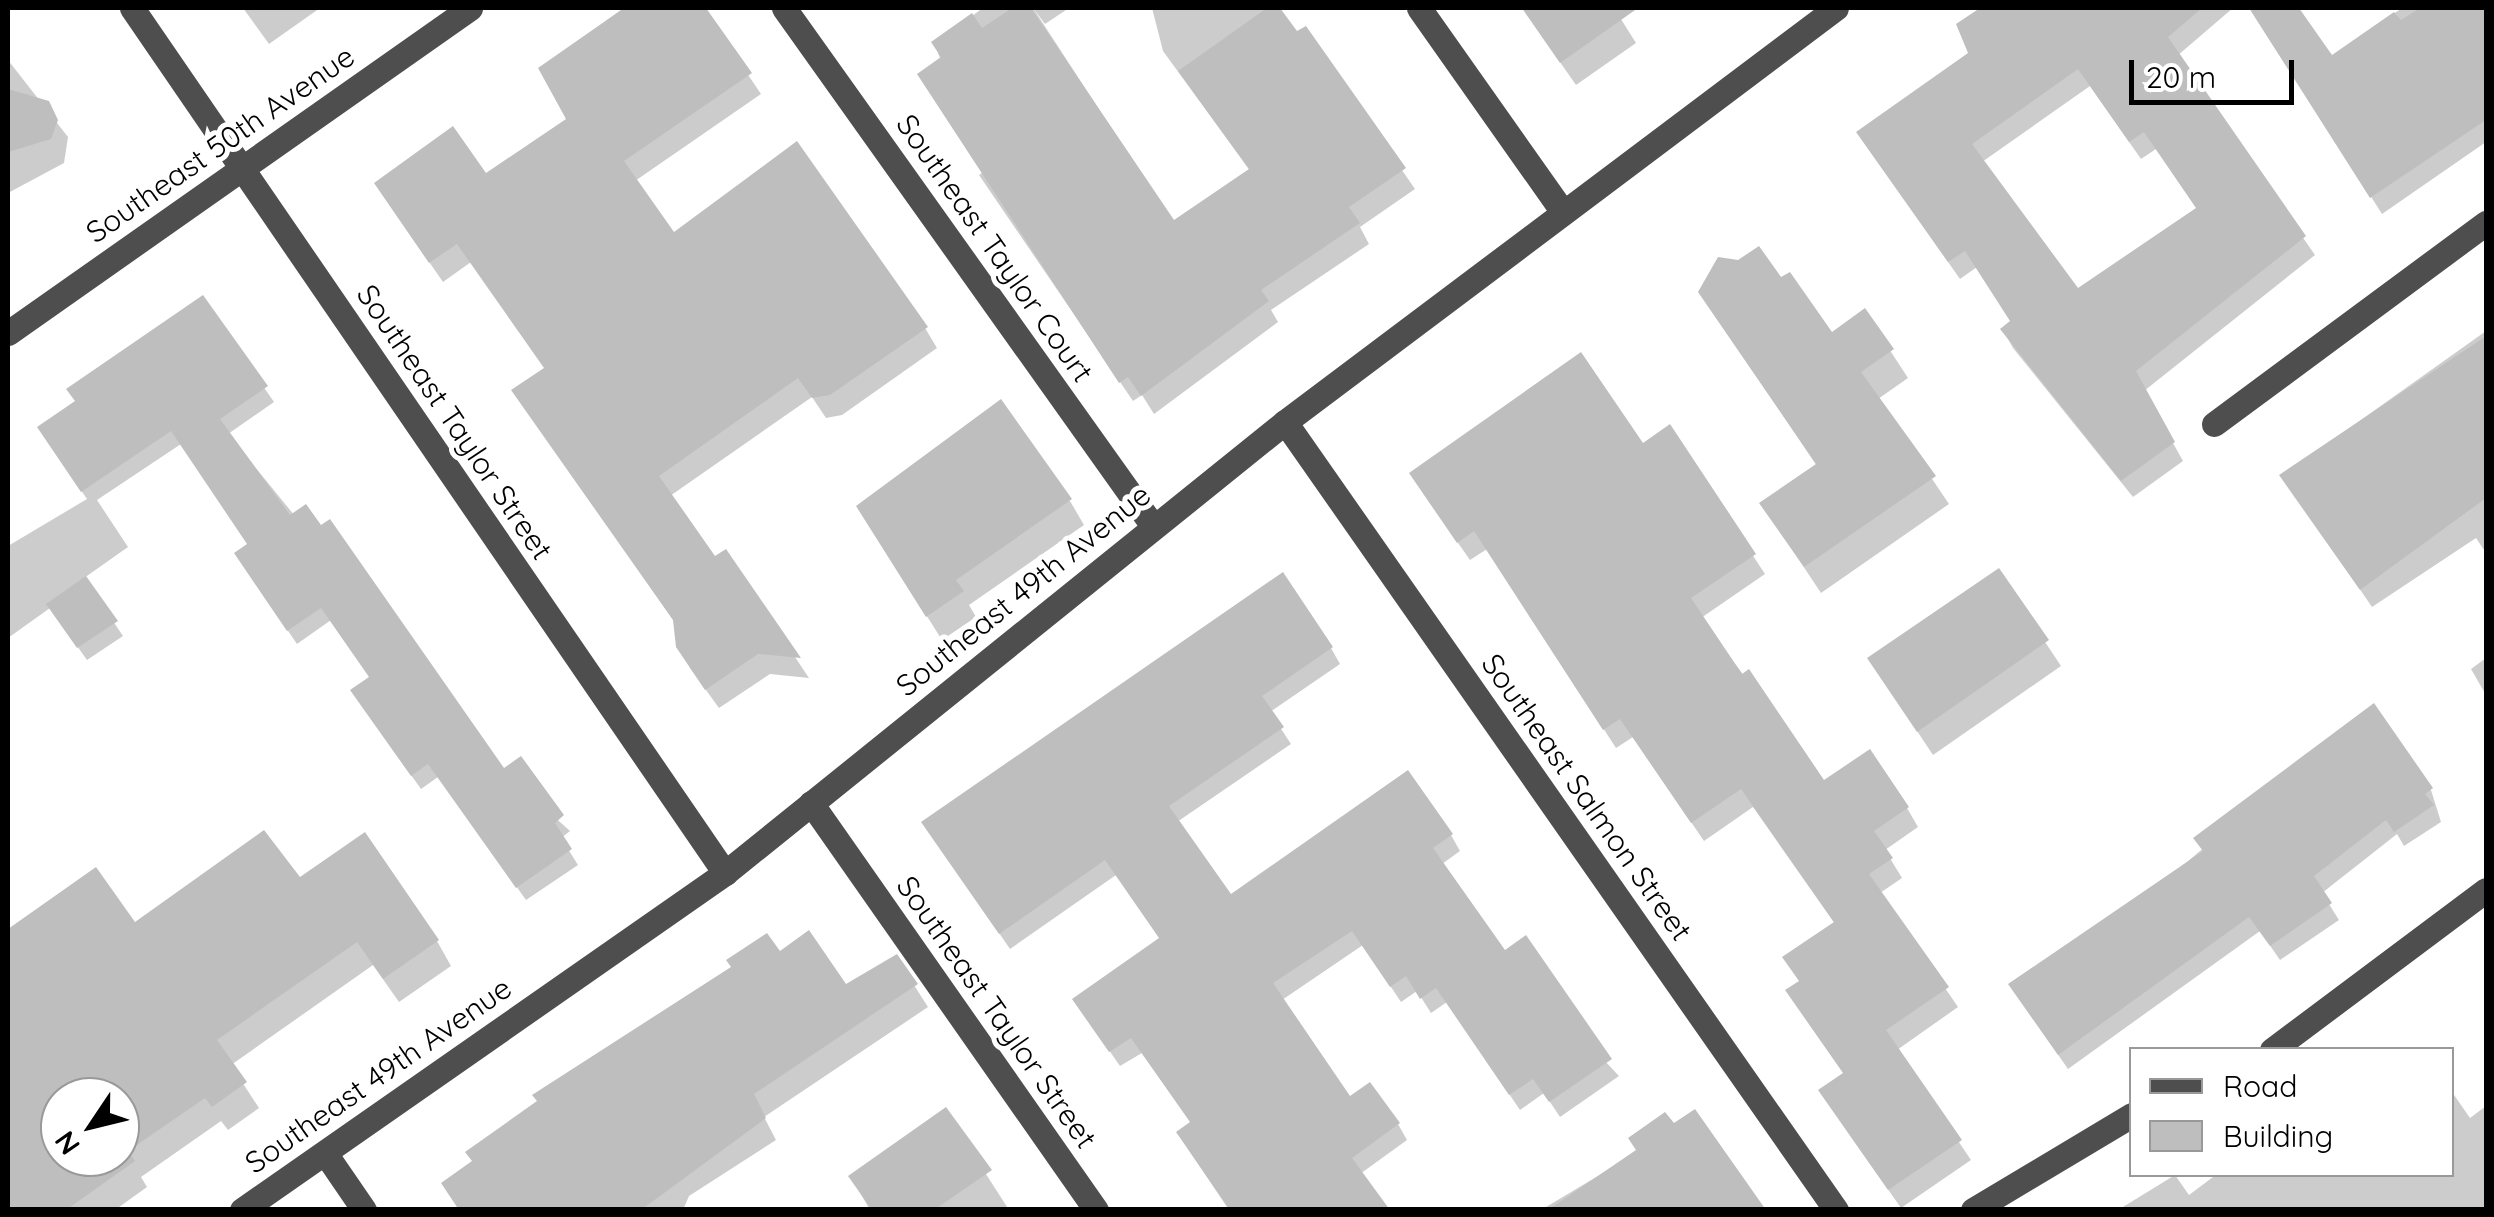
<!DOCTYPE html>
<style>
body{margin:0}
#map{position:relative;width:2494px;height:1217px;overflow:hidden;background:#fff;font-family:Quicksand,sans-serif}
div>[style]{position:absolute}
.shadow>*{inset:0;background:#0003}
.building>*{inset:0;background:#bebebe}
.minor>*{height:25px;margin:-12.5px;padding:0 12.5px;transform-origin:12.5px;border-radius:12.5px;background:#4e4e4e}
span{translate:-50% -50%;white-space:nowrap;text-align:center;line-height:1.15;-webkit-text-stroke:10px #fff;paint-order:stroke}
.street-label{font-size:30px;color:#000}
.frame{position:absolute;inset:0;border:10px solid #000;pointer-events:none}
.legend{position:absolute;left:2129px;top:1047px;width:325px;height:130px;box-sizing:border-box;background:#fff;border:2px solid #999;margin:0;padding:12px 18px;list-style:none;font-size:30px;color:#000}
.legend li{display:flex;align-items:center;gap:20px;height:50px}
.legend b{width:50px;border:2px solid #999}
.north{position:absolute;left:40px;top:1077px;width:100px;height:100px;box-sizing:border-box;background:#fff;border:2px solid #999;border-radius:50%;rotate:235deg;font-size:28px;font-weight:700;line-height:40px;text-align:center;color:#000}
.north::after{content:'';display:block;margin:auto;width:35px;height:45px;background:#000;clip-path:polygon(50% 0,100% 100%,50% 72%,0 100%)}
.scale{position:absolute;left:2129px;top:60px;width:165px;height:45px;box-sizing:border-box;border:5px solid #000;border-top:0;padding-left:12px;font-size:30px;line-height:35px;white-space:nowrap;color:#000;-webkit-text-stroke:8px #fff;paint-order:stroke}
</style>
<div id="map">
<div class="shadow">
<i style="clip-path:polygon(243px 8px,320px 8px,269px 44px)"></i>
<i style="clip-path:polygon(624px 8px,703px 8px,761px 94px,635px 181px,673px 235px,925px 328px,937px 348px,842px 415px,826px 418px,812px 397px,670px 496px,714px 559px,725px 552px,809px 678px,770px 674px,719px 708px,690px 668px,676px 624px,514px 391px,546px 369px,471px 262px,443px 282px,389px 204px,485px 176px,569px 120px,541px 68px)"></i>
<i style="clip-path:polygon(983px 8px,1033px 8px,1173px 223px,1251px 172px,1163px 51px,1152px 8px,1277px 8px,1297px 34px,1305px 29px,1415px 189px,1360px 227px,1369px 244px,1271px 310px,1278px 322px,1154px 414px,1142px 395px,1133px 401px,979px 175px,985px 171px,934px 43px)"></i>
<i style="clip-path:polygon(1033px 8px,1069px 8px,1045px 24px)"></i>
<i style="clip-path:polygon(1522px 8px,1614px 8px,1636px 43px,1576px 85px)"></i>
<i style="clip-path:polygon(evenodd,1985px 8px,2233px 8px,2177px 56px,2315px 255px,2144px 391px,2183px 461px,2133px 497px,2013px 348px,2003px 330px,2012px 322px,1977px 267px,1960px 279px,1870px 151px,1971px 54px,1959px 25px,1985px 8px,2090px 86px,2141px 159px,2156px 149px,2198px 210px,2077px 292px,1982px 162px,2090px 86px)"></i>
<i style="clip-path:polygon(2251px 8px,2296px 8px,2331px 58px,2402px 8px,2486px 8px,2486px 142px,2382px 214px)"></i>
<i style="clip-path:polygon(8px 60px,68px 137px,64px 163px,8px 193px)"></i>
<i style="clip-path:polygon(1738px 263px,1780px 281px,1831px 336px,1865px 312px,1908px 378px,1878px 399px,1949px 504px,1821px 593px,1762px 504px,1817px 466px,1700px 293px)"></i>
<i style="clip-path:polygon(202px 298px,274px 402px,228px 434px,503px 771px,570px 831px,561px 838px,578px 865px,526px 900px,438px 777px,421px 789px,361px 705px,372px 678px,331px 620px,297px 644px,245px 568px,249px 545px,181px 444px,97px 500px,128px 547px,84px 578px,123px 636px,87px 660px,50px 608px,8px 638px,8px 546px,87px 499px,48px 442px,77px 403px)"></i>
<i style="clip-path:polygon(2486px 331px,2486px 553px,2476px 538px,2372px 607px,2282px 476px)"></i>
<i style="clip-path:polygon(1669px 428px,1765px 574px,1701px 618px,1824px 783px,1907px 808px,1918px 827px,1885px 850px,1902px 878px,1880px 893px,1958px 1007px,1897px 1050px,1971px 1160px,1901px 1208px,1832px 1109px,1845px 1074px,1800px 983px,1835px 924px,1753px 807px,1704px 841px,1633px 737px,1616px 748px,1487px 549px,1470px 560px,1423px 493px,1642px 446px)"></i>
<i style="clip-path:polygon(1070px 501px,1084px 525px,969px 605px,976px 617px,942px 640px,873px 531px)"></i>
<i style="clip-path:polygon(1998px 571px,2061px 666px,1933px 755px,1885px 683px)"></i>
<i style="clip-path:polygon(1331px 648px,1340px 664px,1270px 712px,1291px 744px,1177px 822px,1230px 898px,1451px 835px,1460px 851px,1442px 864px,1504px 953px,1619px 1076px,1560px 1117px,1544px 1093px,1520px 1110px,1447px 1002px,1431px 1013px,1417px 991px,1401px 1002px,1363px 945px,1282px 1000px,1350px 1100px,1398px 1124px,1407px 1140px,1360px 1174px,1387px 1210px,1229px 1210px,1188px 1149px,1192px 1124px,1142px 1053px,1120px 1066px,1085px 1016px,1161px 940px,1116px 875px,1010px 949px,934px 838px)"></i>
<i style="clip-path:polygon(2486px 658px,2486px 695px,2471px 669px)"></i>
<i style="clip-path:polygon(2373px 706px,2431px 790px,2441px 822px,2404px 846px,2397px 834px,2322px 893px,2339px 920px,2280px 960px,2260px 931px,2068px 1069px,2021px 1001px)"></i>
<i style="clip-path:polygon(evenodd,95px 870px,134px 926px,300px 881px,437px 941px,451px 966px,399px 1002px,373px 965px,231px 1065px,259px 1108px,228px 1130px,221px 1121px,141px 1177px,147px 1187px,115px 1210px,8px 1210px,8px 932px,95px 870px,60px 1097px,120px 1097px,120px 1157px,60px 1157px,60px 1097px)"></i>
<i style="clip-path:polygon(779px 954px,845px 988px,896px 957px,928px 1007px,764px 1117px,776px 1140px,689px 1196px,683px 1210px,459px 1210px)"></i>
<i style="clip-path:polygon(2452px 1092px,2470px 1118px,2486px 1106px,2486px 1210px,2118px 1210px,2175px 1175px,2189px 1195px,2217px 1174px,2452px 1174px)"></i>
<i style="clip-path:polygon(945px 1110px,1009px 1210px,870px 1210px,851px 1177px)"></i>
<i style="clip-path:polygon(1638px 1152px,1763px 1210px,1541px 1210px)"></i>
</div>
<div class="building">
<i style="clip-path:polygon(624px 8px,706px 8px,752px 73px,624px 161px,674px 232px,797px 141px,928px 327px,830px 395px,812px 398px,798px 378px,659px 476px,715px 556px,726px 549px,801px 658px,758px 654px,705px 690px,676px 647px,673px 620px,511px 390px,544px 368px,457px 244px,429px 263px,374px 183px,453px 126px,486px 173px,566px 119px,538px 68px)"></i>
<i style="clip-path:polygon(1012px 8px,1031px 8px,1174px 220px,1249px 169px,1178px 71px,1267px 8px,1280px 8px,1297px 31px,1306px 26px,1406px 168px,1349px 207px,1360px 223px,1261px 290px,1269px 301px,1141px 396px,1128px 377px,1119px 383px,917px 74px,941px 57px,931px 42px,972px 13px,982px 28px)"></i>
<i style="clip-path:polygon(1522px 8px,1638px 8px,1560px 63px)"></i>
<i style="clip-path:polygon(evenodd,1980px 8px,2202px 8px,2168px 37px,2306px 236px,2136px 371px,2175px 442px,2121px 481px,2000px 329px,2010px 321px,1965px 251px,1948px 262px,1856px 132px,1968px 53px,1956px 24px,1980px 8px,2078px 69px,2129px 142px,2144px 132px,2196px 208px,2078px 288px,1972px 144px,2078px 69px)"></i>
<i style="clip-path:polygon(2249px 8px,2299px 8px,2332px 55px,2394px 12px,2401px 20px,2420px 8px,2486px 8px,2486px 120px,2370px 198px)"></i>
<i style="clip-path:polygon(8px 89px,49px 101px,58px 120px,51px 139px,8px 152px)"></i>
<i style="clip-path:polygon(1759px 246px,1781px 277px,1790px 272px,1832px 332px,1865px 308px,1894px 349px,1861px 372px,1936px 476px,1804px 567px,1759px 503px,1816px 464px,1698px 292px,1718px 257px,1738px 260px)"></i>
<i style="clip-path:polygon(203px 295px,268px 386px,220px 419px,290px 515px,306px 504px,321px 525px,330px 519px,504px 768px,521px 756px,564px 815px,555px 823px,572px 849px,516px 888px,428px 764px,411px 776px,350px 690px,369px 677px,321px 608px,287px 631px,234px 553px,247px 544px,171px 431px,81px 492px,37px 427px,75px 401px,66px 389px)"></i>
<i style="clip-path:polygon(2486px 336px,2486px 498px,2360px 590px,2279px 475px)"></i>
<i style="clip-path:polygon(1581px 352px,1643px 443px,1670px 424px,1756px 554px,1691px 598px,1742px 674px,1749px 669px,1824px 780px,1870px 749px,1909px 807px,1874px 831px,1893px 858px,1869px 874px,1949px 987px,1886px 1030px,1962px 1140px,1888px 1190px,1818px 1090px,1843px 1073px,1785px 990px,1799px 981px,1782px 957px,1834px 922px,1741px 789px,1691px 823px,1620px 719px,1603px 730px,1474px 531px,1457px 543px,1409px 473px)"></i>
<i style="clip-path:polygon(1001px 399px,1072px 499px,956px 580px,964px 591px,926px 617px,856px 506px)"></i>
<i style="clip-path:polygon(1999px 568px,2049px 640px,1917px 732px,1867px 658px)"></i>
<i style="clip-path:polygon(1283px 572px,1333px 647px,1262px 696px,1284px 727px,1169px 806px,1231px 894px,1408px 770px,1453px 834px,1433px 848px,1505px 950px,1526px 935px,1612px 1059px,1549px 1102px,1533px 1079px,1509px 1095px,1436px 988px,1420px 999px,1406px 976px,1390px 987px,1352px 931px,1273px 983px,1350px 1096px,1370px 1082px,1400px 1123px,1352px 1158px,1390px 1210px,1230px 1210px,1176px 1132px,1190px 1122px,1131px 1038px,1109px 1052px,1072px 999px,1159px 938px,1105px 860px,999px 934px,921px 822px)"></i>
<i style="clip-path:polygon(86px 576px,118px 621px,77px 648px,46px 604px)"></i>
<i style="clip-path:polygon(2374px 703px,2433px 788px,2425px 794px,2434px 805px,2394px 832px,2386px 820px,2314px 876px,2332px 903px,2270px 946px,2249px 917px,2058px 1055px,2008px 984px,2203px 851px,2193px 838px)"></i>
<i style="clip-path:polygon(evenodd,264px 830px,300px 877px,365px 832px,439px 940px,383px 979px,357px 942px,217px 1040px,247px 1082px,212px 1107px,205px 1098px,128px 1151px,135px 1161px,66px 1210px,8px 1210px,8px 929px,96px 867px,135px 922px,264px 830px,60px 1097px,120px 1097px,120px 1157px,60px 1157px,60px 1097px)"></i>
<i style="clip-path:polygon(809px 930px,846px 984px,897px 954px,918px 984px,754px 1094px,766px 1118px,641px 1210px,459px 1210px,441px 1183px,472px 1161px,465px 1152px,537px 1101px,532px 1095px,731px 967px,726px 960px,767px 933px,780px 951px)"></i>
<i style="clip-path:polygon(946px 1107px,992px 1170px,934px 1210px,872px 1210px,848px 1176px)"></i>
<i style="clip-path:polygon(1695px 1109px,1766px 1210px,1548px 1210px,1636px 1150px,1628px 1138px,1665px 1112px,1674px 1123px)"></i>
</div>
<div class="minor">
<i style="left:132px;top:8px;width:1049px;rotate:55.57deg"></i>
<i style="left:784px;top:8px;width:636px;rotate:54.54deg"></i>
<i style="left:1419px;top:8px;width:250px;rotate:54.8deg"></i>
<i style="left:8px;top:333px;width:565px;rotate:-35.12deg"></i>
<i style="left:1285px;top:422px;width:962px;rotate:55.04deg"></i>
<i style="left:2214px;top:424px;width:338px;rotate:-36.5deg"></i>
<i style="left:811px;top:803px;width:497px;rotate:55deg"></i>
<i style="left:2272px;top:1050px;width:267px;rotate:-36.8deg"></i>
<i style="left:325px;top:1153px;width:69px;rotate:55.6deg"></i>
<i style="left:242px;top:1210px;width:589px;rotate:-34.9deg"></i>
<i style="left:725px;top:873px;width:719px;rotate:-38.85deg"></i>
<i style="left:1285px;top:422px;width:689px;rotate:-36.92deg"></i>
<i style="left:1973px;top:1210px;width:185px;rotate:-30.9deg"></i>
</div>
<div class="street-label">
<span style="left:220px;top:144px;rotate:-35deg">Southeast 50th Avenue</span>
<span style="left:995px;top:248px;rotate:55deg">Southeast Taylor Court</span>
<span style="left:455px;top:422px;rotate:56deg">Southeast Taylor Street</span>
<span style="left:1023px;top:590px;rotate:-39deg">Southeast 49th Avenue</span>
<span style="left:1587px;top:797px;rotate:55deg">Southeast Salmon Street</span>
<span style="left:997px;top:1012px;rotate:55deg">Southeast Taylor Street</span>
<span style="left:378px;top:1075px;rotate:-35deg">Southeast 49th Avenue</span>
</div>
<div class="frame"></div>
<ul class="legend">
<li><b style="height:12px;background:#4e4e4e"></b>Road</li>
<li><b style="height:28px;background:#bebebe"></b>Building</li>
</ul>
<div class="north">N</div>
<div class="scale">20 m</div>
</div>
